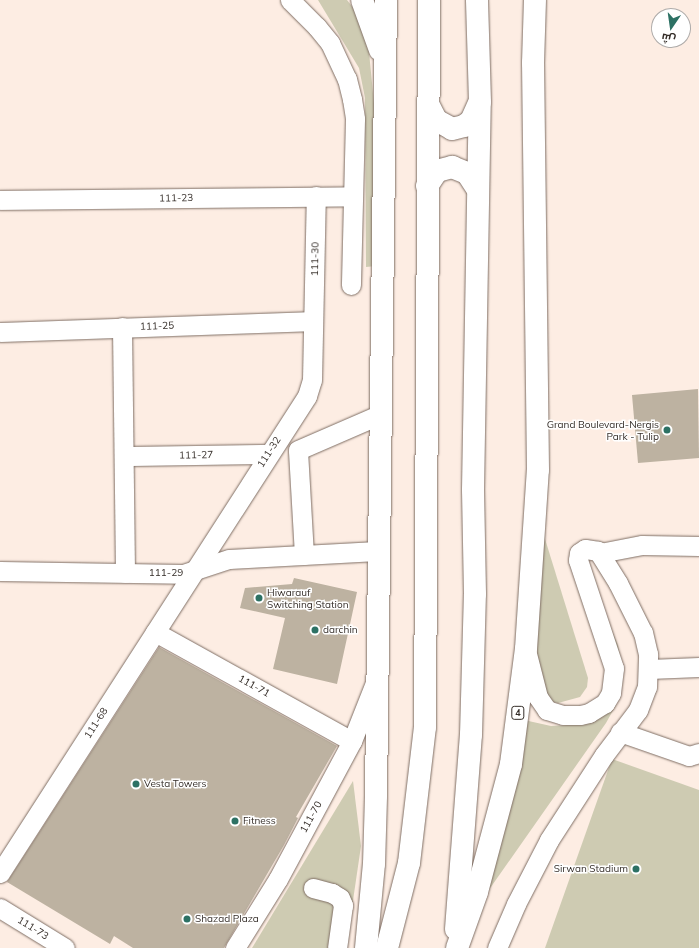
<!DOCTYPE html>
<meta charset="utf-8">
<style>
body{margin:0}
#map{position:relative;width:699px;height:948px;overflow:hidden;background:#fdede3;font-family:Mulish,Cairo,sans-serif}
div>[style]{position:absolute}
.green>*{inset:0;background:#cecbb2}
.building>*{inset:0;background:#bdb2a1}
.roads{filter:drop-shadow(0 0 1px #7f6e64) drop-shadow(0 0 1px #7f6e64)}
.minor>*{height:19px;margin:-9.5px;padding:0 9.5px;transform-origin:9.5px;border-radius:9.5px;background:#fff}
.highway>*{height:22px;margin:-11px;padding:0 11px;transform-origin:11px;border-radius:11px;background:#fff}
.dots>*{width:11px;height:11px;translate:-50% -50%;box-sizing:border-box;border:2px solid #fff;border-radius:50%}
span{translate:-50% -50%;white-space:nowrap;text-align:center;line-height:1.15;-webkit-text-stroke:3px #fff;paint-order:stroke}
.shield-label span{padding:1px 3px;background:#fff;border:1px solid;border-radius:3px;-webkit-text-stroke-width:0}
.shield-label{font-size:9px;color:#342d28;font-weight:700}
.street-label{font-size:10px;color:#342d28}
.poi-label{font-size:10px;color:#342d28}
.right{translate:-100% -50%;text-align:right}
.left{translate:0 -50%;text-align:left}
.north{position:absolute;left:651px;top:8px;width:40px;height:40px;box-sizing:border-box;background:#fff;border:1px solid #aeaba9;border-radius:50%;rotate:193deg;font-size:11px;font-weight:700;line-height:16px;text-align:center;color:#342d28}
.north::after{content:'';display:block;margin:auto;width:14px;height:18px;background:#2d7164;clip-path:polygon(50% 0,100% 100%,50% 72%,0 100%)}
</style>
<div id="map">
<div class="green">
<i style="clip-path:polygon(318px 0,347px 0,354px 9px,369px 52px,375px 114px,376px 266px,366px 267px,365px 98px,359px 68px)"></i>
<i style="clip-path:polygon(541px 526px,588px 678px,587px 687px,580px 697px,558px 703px,547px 701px,536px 653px)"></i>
<i style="clip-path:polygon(600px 603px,618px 645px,621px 662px,616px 705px,606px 723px,486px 894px,524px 720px,551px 726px,582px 724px,590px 721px,607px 702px)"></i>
<i style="clip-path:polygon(612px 759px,699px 790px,699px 948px,545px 948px)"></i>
<i style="clip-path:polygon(353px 781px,361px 846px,346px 948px,252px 948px)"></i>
</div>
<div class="building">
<i style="clip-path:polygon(698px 389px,699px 458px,638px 463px,632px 395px)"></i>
<i style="clip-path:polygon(294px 578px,357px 592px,337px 684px,273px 669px,285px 618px,240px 608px,245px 588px,292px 584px)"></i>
<i style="clip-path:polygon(159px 647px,337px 746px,296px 817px,298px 818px,284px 845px,224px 948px,133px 948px,114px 936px,110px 944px,7px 882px)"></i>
</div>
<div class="roads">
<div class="minor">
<i style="left:290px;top:0;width:38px;rotate:45deg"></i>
<i style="left:317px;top:27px;width:21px;rotate:51deg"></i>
<i style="left:330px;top:43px;width:40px;rotate:65deg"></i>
<i style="left:347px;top:79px;width:21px;rotate:76deg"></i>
<i style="left:352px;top:99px;width:20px;rotate:81deg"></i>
<i style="left:355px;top:119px;width:166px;rotate:91.4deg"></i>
<i style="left:0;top:200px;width:353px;rotate:-0.6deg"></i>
<i style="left:122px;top:327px;width:246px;rotate:89.3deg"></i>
<i style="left:0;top:332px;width:313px;rotate:-2deg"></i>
<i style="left:124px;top:456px;width:143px;rotate:-0.8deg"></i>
<i style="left:600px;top:553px;width:43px;rotate:-10.8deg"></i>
<i style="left:642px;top:545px;width:57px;rotate:1deg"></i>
<i style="left:304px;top:555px;width:105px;rotate:-93.3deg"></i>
<i style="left:298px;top:450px;width:88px;rotate:-23.4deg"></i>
<i style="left:0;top:571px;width:183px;rotate:0.9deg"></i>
<i style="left:183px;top:574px;width:48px;rotate:-18.1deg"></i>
<i style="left:229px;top:559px;width:148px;rotate:-3.1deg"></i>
<i style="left:155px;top:632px;width:225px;rotate:29deg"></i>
<i style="left:649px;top:669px;width:50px;rotate:-2.3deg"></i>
<i style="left:620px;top:732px;width:73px;rotate:19.2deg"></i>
<i style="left:689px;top:756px;width:10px;rotate:-17deg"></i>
<i style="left:0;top:873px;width:567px;rotate:-57.23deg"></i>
<i style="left:307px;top:396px;width:17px;rotate:-73deg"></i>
<i style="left:312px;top:380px;width:184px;rotate:-88.8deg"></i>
<i style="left:313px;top:888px;width:20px;rotate:15deg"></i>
<i style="left:332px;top:893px;width:9px;rotate:32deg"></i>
<i style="left:340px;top:898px;width:8px;rotate:67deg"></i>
<i style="left:343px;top:905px;width:43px;rotate:97.9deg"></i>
<i style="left:0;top:908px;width:76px;rotate:31.6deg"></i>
<i style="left:235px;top:948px;width:81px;rotate:-58.1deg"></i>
<i style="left:278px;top:879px;width:157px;rotate:-61.8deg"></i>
<i style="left:352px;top:741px;width:62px;rotate:-68.4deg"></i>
<i style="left:497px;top:948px;width:48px;rotate:-66.6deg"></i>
<i style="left:516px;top:904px;width:72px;rotate:-62.7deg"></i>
<i style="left:549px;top:840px;width:101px;rotate:-57.1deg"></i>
<i style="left:604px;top:755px;width:56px;rotate:-52.9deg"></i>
<i style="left:638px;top:710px;width:25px;rotate:-69deg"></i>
<i style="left:647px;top:687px;width:33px;rotate:-88deg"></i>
<i style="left:648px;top:654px;width:22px;rotate:-103deg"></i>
<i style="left:643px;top:633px;width:56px;rotate:-116.6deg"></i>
<i style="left:618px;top:583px;width:38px;rotate:-122deg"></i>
<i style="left:598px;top:551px;width:13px;rotate:-171deg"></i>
<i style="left:585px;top:549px;width:7px;rotate:146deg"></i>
<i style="left:579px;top:553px;width:7px;rotate:98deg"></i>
<i style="left:578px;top:560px;width:114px;rotate:71.6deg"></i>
<i style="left:614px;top:668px;width:25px;rotate:97deg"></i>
<i style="left:611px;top:693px;width:12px;rotate:121deg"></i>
<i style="left:605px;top:703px;width:19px;rotate:148deg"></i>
<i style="left:589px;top:713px;width:9px;rotate:167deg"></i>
<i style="left:580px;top:715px;width:17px;rotate:180deg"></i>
<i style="left:563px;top:715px;width:17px;rotate:-163deg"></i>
<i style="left:547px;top:710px;width:16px;rotate:-125deg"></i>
<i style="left:538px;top:697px;width:44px;rotate:-104.3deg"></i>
</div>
<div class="highway">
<i style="left:362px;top:0;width:53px;rotate:70.2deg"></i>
<i style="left:428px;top:104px;width:18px;rotate:63deg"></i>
<i style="left:436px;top:120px;width:18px;rotate:29deg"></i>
<i style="left:452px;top:129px;width:12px;rotate:-14deg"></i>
<i style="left:464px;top:126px;width:9px;rotate:-36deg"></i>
<i style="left:471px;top:121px;width:20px;rotate:-66deg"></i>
<i style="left:427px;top:186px;width:18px;rotate:-56deg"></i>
<i style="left:437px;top:171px;width:16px;rotate:-15deg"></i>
<i style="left:452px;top:167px;width:16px;rotate:22deg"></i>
<i style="left:467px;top:173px;width:17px;rotate:57deg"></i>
<i style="left:456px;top:929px;width:195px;rotate:-85.6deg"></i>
<i style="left:471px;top:735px;width:141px;rotate:-88.4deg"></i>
<i style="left:475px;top:594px;width:104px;rotate:-91.1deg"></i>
<i style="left:473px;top:490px;width:388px;rotate:-89deg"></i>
<i style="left:480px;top:102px;width:102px;rotate:-91.7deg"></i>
<i style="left:366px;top:948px;width:84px;rotate:-84.6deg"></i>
<i style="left:374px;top:864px;width:69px;rotate:-88.3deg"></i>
<i style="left:376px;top:795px;width:795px;rotate:-89.28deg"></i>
<i style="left:387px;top:948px;width:88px;rotate:-75.5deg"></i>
<i style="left:409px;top:863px;width:137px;rotate:-83.3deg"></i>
<i style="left:425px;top:727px;width:727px;rotate:-89.68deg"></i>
<i style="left:457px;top:948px;width:59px;rotate:-70.3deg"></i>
<i style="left:477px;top:892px;width:132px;rotate:-75.1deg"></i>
<i style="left:511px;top:764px;width:116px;rotate:-82.6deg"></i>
<i style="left:526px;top:649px;width:179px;rotate:-86.2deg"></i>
<i style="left:538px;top:470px;width:407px;rotate:-90.7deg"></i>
<i style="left:533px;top:63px;width:63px;rotate:-88.2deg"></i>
</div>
</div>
<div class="dots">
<i style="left:667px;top:430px;background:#2d7164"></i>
<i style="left:259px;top:598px;background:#2d7164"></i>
<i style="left:315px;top:630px;background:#2d7164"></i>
<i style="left:136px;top:784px;background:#2d7164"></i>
<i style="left:235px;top:821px;background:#2d7164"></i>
<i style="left:636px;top:869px;background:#2d7164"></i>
<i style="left:187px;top:919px;background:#2d7164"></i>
</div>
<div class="shield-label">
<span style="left:518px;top:713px">4</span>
</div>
<div class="street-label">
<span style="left:176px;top:198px;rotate:-1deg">111-23</span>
<span style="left:315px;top:259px;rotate:-89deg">111-30</span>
<span style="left:157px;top:326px;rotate:-2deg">111-25</span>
<span style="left:269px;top:452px;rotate:-57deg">111-32</span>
<span style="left:196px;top:455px;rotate:-1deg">111-27</span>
<span style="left:166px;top:573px">111-29</span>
<span style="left:254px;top:686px;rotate:29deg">111-71</span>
<span style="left:96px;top:723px;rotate:-57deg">111-68</span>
<span style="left:311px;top:817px;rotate:-61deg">111-70</span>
<span style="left:33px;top:928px;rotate:32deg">111-73</span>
</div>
<div class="poi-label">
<span class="right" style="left:659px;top:430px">Grand Boulevard-Nergis<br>Park - Tulip</span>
<span class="left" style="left:267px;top:598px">Hiwarauf<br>Switching Station</span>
<span class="left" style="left:323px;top:630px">darchin</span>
<span class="left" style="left:144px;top:784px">Vesta Towers</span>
<span class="left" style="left:243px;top:821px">Fitness</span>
<span class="right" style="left:628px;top:869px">Sirwan Stadium</span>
<span class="left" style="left:195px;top:919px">Shazad Plaza</span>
</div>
<div class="north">ش</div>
</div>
